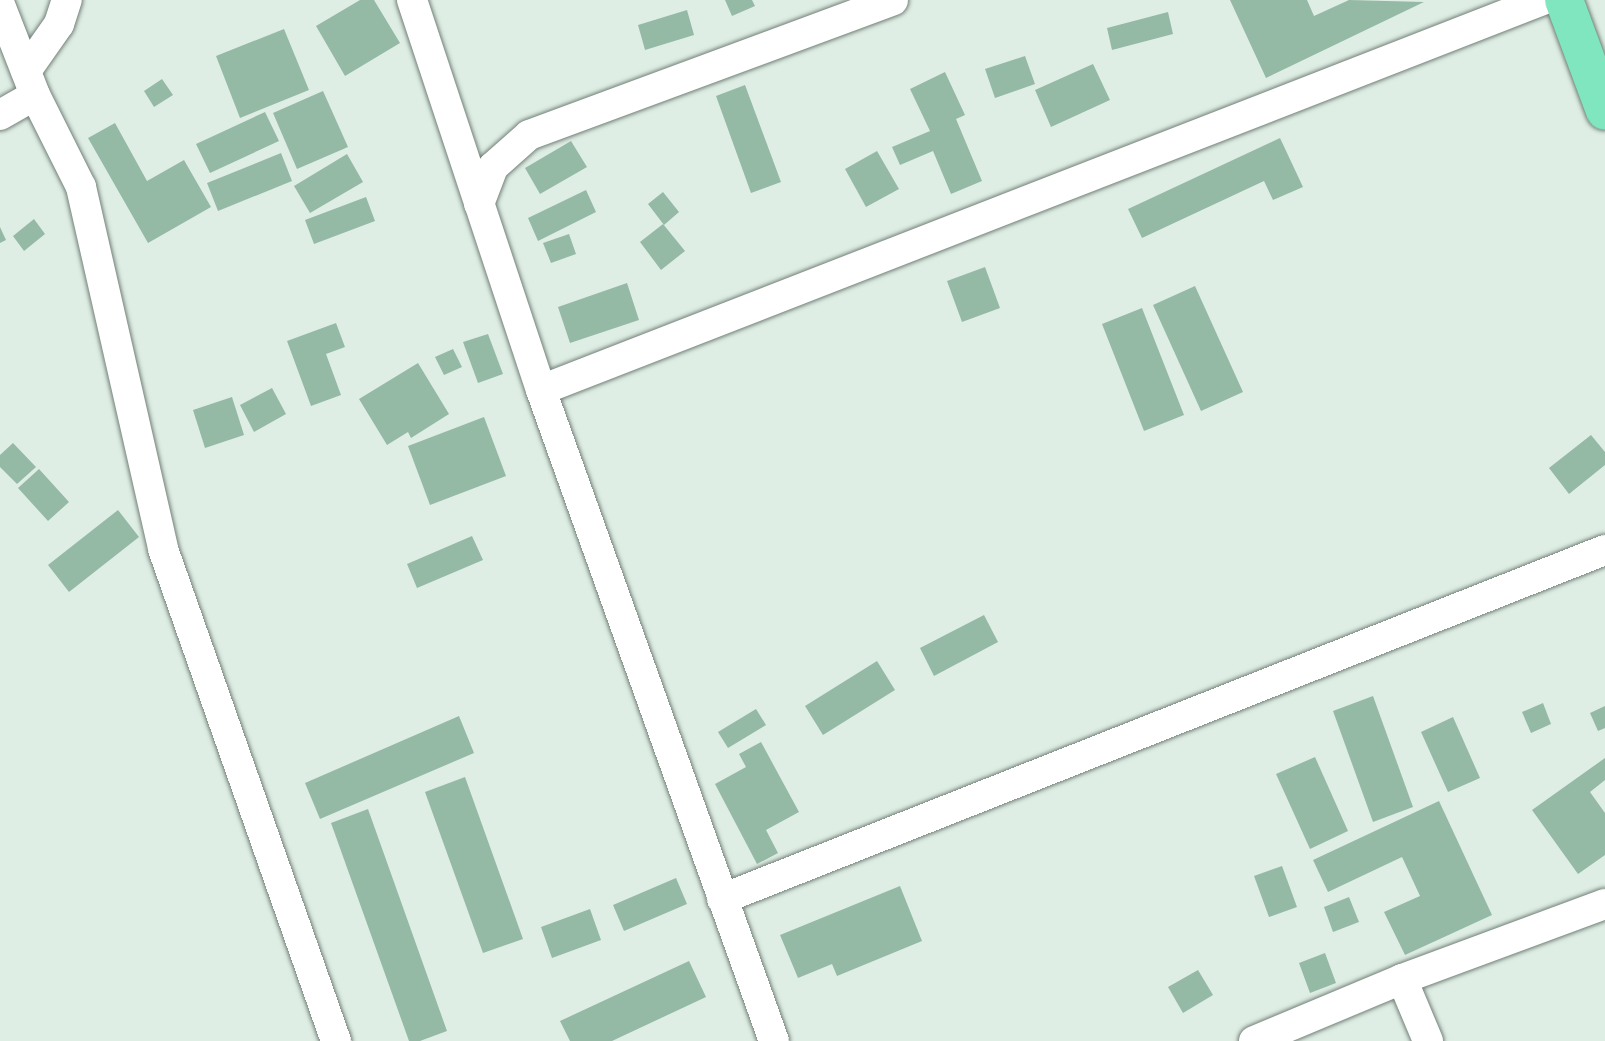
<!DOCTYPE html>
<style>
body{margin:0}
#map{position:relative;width:1605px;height:1041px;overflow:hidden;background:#dfeee5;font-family:"Archivo Narrow",sans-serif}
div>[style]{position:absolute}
.building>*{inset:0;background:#94b9a5}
.roads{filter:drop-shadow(0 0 2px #728078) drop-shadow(0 0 2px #728078)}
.street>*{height:30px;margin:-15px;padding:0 15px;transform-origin:15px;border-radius:15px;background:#fff}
.primary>*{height:38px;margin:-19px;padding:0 19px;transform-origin:19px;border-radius:19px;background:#7fe6c0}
span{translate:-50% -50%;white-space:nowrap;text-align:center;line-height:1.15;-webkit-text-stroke:5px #dfeee5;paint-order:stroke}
</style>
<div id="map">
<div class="building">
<i style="clip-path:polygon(360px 0,374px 0,400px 43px,345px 76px,316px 26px)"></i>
<i style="clip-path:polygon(725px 0,752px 0,755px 6px,732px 16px)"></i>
<i style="clip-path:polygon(1230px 0,1307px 0,1314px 16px,1349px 0,1424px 2px,1266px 78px)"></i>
<i style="clip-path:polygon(687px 10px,694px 35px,645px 50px,638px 25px)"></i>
<i style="clip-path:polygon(1168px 12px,1173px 34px,1112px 50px,1107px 28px)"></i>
<i style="clip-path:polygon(284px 29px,309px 90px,240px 118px,216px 56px)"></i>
<i style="clip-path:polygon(1025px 56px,1035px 84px,995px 98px,985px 69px)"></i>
<i style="clip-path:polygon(1093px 64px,1110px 100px,1051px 127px,1035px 90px)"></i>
<i style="clip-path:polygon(945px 72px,965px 115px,956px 119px,982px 181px,951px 194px,933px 151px,900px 165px,892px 147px,930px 131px,910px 89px)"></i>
<i style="clip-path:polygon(162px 79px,173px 95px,154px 107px,144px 91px)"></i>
<i style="clip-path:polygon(745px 85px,781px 182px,751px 193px,716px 96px)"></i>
<i style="clip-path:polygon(323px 91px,348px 147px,297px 169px,273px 113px)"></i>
<i style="clip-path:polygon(265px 112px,279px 141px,210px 173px,196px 144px)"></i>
<i style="clip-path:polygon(115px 123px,147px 181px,184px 160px,211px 207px,148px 243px,88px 138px)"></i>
<i style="clip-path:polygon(1280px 138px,1303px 187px,1273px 200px,1264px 181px,1142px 238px,1128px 209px)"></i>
<i style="clip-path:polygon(571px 141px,587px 167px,540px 194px,525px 168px)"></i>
<i style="clip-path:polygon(877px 151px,899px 189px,866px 207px,845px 169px)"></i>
<i style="clip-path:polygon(281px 153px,292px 181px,218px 211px,207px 183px)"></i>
<i style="clip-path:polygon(347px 154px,363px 182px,310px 213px,294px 186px)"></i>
<i style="clip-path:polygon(586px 190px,596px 212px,538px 241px,528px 218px)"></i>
<i style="clip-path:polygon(663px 192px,679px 212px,664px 225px,648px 204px)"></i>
<i style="clip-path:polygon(366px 197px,375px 221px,314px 244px,305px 220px)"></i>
<i style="clip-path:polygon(34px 219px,45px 234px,24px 251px,13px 236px)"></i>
<i style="clip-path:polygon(663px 224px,685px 251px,661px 270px,640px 242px)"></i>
<i style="clip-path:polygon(0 227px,6px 240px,0 243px)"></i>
<i style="clip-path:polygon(569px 234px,576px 254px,551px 263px,543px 243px)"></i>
<i style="clip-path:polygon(985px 267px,1000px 308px,962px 322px,947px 281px)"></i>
<i style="clip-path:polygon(627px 283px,639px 320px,570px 343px,558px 307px)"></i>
<i style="clip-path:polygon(1195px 286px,1243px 392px,1201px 411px,1153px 305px)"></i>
<i style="clip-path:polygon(1142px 308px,1184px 415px,1144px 431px,1102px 324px)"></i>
<i style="clip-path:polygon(336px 323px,345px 347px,326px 354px,341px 395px,311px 406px,287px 341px)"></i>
<i style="clip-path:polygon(488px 334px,503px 374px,478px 383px,463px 342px)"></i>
<i style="clip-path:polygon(453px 349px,462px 367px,444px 375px,435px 357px)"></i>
<i style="clip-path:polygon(418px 363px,449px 414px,411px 438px,408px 432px,387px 445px,359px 399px)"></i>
<i style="clip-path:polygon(272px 388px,286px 414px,254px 432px,240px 405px)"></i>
<i style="clip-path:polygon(232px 397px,244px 435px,205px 448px,193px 410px)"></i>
<i style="clip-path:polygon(484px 417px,506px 476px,430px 505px,408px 446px)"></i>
<i style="clip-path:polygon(1591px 435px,1605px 452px,1605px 465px,1569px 494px,1549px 468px)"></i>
<i style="clip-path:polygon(13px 443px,36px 467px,17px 484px,0 467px,0 455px)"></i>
<i style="clip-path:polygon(39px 469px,69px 502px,48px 521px,18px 488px)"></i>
<i style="clip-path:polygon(118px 510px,139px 537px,69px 592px,48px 565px)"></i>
<i style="clip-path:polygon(472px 536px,483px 560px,417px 588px,407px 564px)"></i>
<i style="clip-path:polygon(984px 615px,998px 642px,934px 676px,920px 648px)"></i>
<i style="clip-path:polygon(877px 661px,895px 690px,823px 735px,805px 706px)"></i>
<i style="clip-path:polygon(1373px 696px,1413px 807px,1373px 822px,1333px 711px)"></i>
<i style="clip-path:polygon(1543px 703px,1551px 724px,1531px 733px,1522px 712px)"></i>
<i style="clip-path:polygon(1605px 706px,1605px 728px,1598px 731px,1590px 713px)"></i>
<i style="clip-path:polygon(756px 709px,766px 725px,728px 748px,718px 732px)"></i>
<i style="clip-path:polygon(459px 716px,474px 753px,320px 819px,305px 783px)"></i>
<i style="clip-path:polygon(1453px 717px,1480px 778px,1448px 792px,1421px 732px)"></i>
<i style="clip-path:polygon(761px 742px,799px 812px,766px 830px,778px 853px,757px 864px,715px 784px,746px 767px,739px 754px)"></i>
<i style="clip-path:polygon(1315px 757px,1348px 831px,1310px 849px,1276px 774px)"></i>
<i style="clip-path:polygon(1605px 758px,1605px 780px,1590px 792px,1605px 813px,1605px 855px,1578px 874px,1532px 810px)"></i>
<i style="clip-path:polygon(465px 777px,523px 939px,483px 953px,425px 792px)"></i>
<i style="clip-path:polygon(1439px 801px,1492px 915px,1405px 955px,1384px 912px,1420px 896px,1402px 857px,1328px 892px,1313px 860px)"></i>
<i style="clip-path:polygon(368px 809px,447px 1031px,420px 1041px,409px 1041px,331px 823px)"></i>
<i style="clip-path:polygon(1282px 866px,1297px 907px,1269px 917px,1254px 876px)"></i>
<i style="clip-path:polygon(676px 878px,687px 904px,624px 931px,613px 905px)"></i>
<i style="clip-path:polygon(900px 886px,922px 941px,837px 976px,832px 964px,798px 978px,780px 935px)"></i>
<i style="clip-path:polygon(1349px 897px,1359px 922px,1333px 932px,1324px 907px)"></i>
<i style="clip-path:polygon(590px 909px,601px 940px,552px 958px,541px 927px)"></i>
<i style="clip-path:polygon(1325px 953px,1336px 983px,1310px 993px,1299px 963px)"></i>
<i style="clip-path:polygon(689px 961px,706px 997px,612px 1041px,570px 1041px,560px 1021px)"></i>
<i style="clip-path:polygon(1198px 970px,1213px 995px,1183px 1013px,1168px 987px)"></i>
</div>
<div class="roads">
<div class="street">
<i style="left:412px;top:0;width:411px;rotate:71.7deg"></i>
<i style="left:541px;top:390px;width:691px;rotate:70.31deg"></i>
<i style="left:0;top:5px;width:97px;rotate:68.7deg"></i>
<i style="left:35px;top:95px;width:103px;rotate:63.4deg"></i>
<i style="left:81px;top:187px;width:371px;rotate:77.2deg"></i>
<i style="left:163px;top:549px;width:522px;rotate:70.63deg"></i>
<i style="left:26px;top:71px;width:57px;rotate:-54.9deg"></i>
<i style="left:59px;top:24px;width:25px;rotate:-72deg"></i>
<i style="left:0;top:115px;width:40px;rotate:-29.7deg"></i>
<i style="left:479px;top:204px;width:40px;rotate:-69deg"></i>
<i style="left:493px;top:167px;width:48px;rotate:-41.6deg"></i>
<i style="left:529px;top:135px;width:388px;rotate:-20.3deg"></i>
<i style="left:541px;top:390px;width:1075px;rotate:-21.27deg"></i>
<i style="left:722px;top:899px;width:949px;rotate:-21.57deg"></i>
<i style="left:1402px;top:979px;width:67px;rotate:67.2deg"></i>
<i style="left:1254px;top:1041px;width:160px;rotate:-22.7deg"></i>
<i style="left:1402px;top:979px;width:216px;rotate:-20.3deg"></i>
</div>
<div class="primary">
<i style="left:1564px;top:0;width:118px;rotate:69.7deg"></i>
</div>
</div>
</div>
